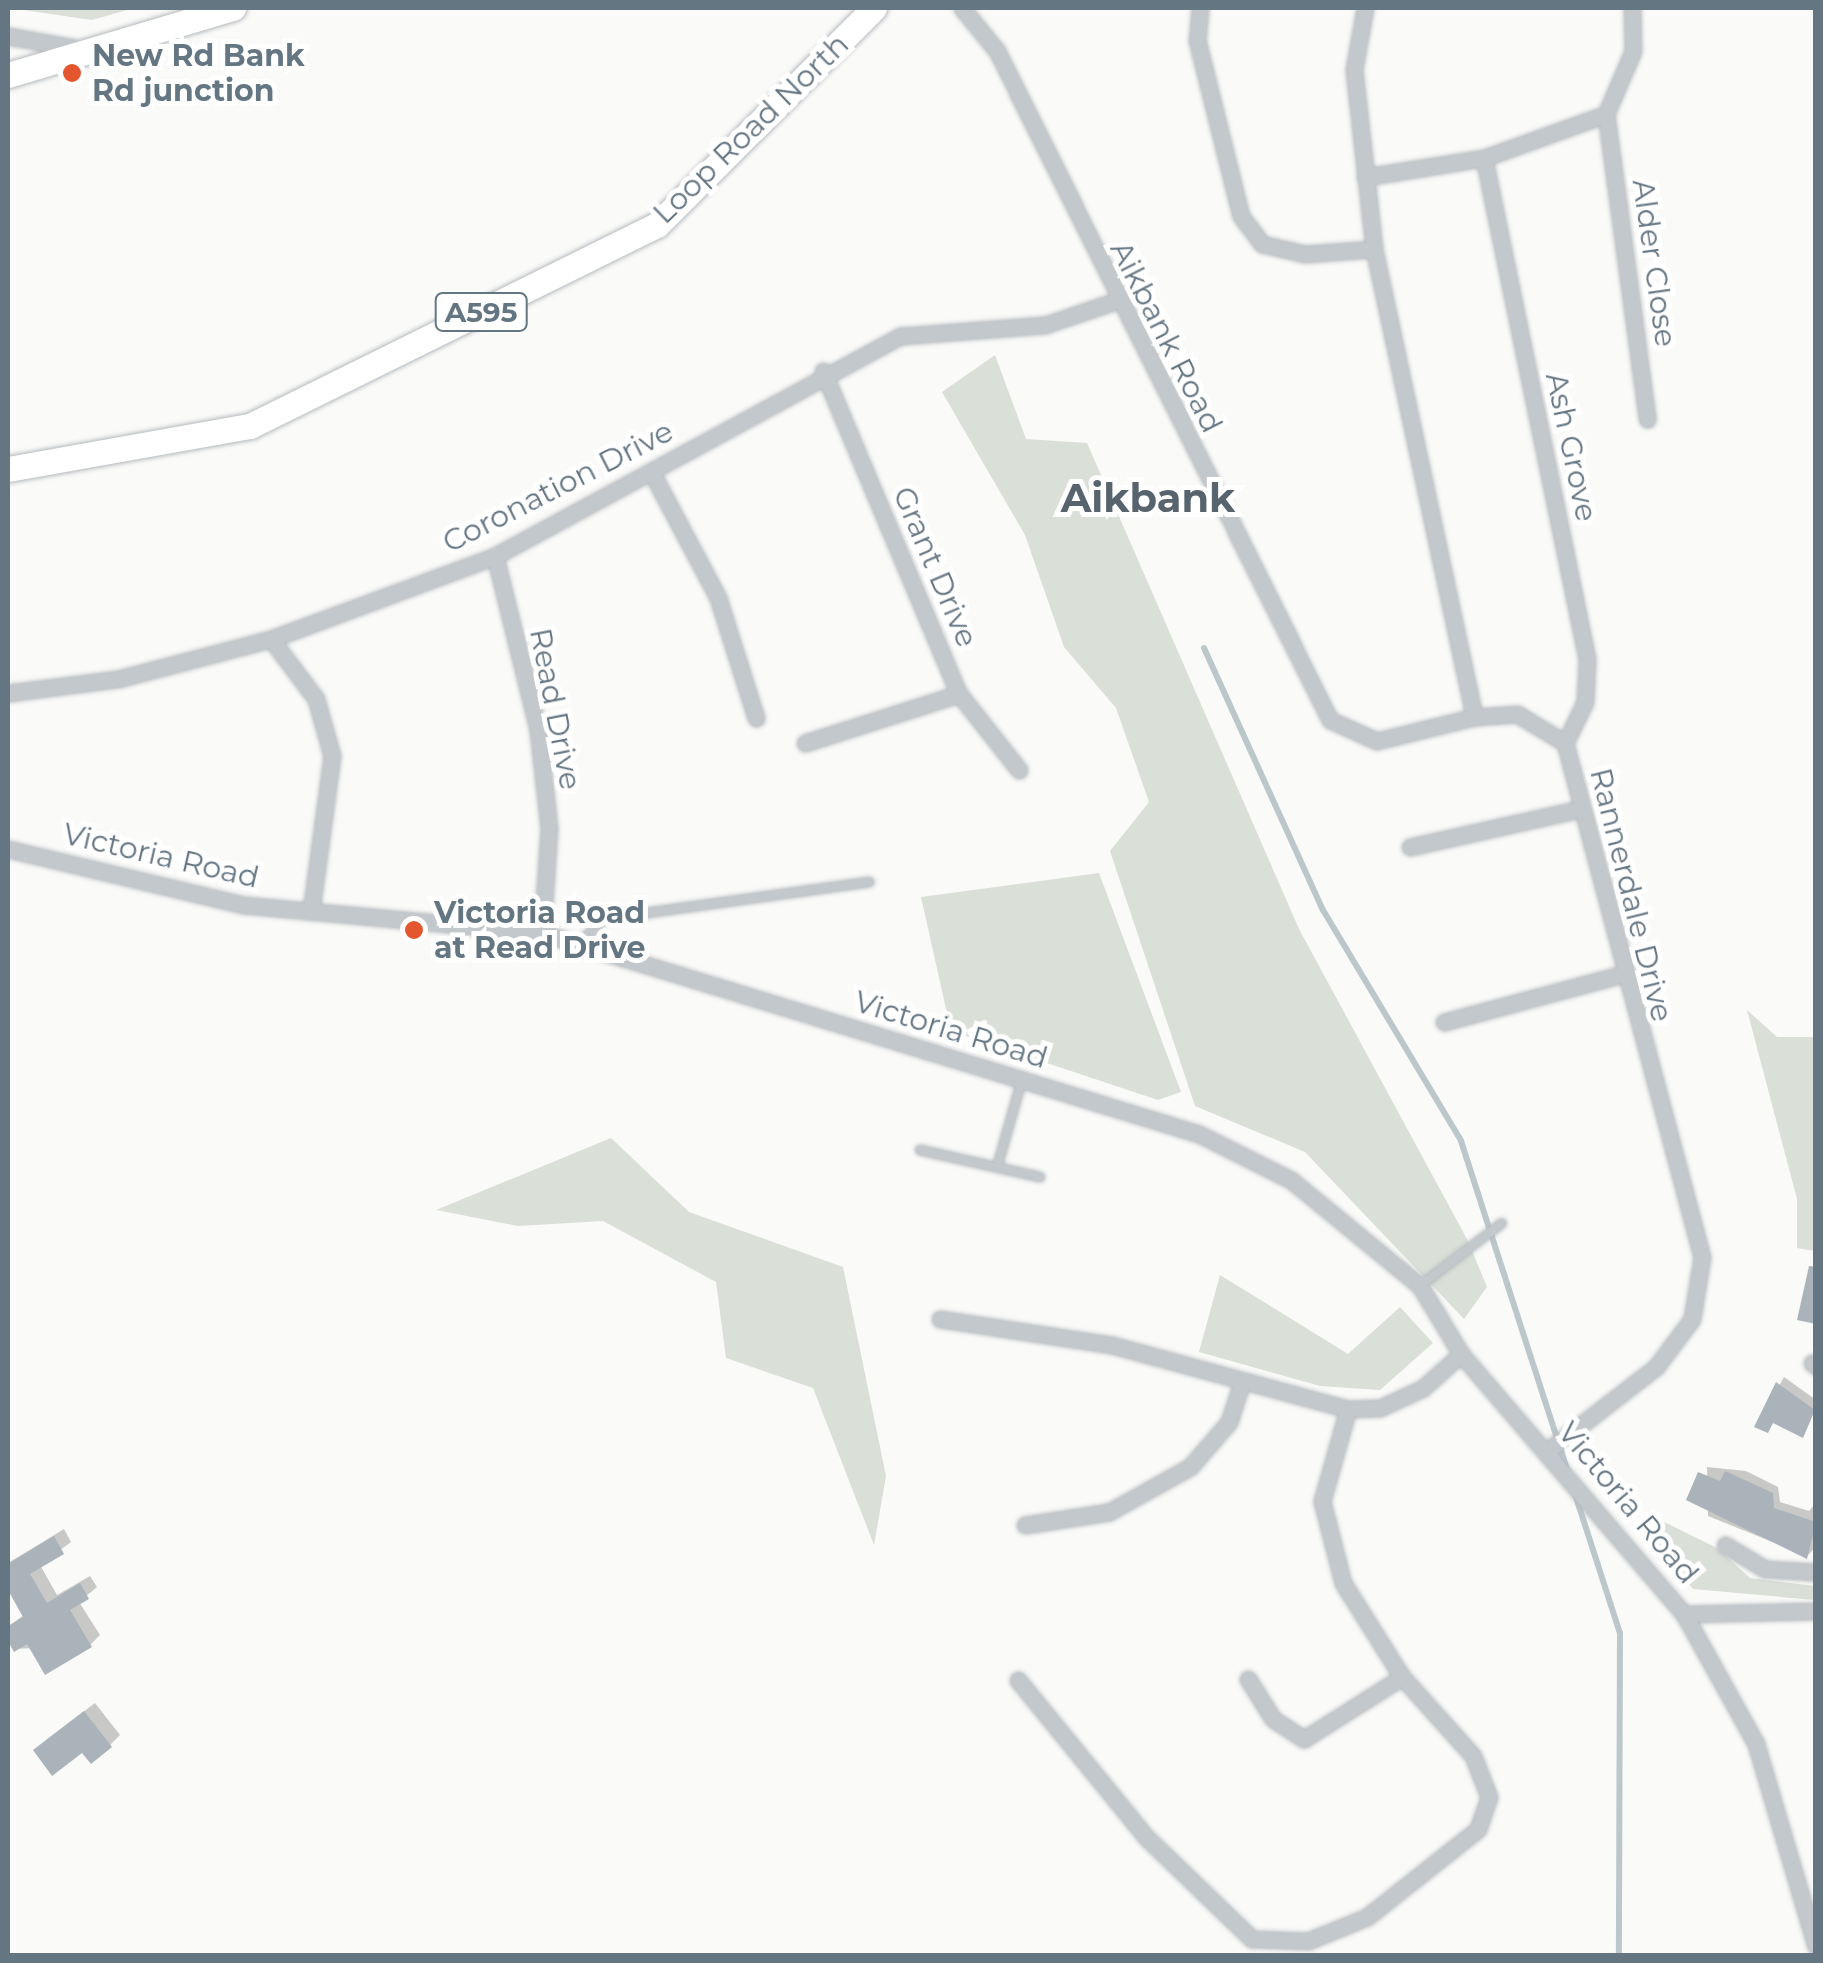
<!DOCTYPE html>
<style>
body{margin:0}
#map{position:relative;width:1823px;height:1963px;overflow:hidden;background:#fafaf8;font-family:Montserrat,sans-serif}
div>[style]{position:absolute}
.green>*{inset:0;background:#dadfd7}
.shadow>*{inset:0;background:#0003}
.stream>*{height:6px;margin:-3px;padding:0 3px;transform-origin:3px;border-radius:3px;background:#bbc7cb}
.building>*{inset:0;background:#aab3b9}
.roads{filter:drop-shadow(0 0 2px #b5babe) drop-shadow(0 0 2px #b5babe)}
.service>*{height:8px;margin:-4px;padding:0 4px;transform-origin:4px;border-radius:4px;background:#c3c8cc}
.minor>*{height:15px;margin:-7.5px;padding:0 7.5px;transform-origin:7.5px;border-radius:7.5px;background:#c3c8cc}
.primary>*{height:25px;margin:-12.5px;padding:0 12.5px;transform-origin:12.5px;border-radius:12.5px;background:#fff}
.trunk>*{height:25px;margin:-12.5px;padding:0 12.5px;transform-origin:12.5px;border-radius:12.5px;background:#fff}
.dots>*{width:28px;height:28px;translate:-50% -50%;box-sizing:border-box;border:5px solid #fff;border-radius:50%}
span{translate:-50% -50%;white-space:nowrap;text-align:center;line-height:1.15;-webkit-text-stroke:10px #fff;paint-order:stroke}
.shield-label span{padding:2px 8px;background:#fff;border:2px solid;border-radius:8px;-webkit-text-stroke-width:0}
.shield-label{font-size:28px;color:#657683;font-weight:700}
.poi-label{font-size:30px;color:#657683;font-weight:700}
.left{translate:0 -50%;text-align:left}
.street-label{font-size:30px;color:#657683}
.district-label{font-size:40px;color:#57646e;font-weight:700}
.frame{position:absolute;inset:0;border:10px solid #657683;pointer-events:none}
</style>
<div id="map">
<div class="green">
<i style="clip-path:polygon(10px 8px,134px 8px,92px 20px)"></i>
<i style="clip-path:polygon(995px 355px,1026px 439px,1087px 443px,1299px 929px,1468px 1241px,1487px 1287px,1464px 1319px,1305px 1152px,1195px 1106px,1110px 851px,1149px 802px,1116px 708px,1064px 647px,1025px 535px,942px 392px)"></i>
<i style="clip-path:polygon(1099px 873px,1181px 1092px,1158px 1100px,951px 1031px,921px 897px)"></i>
<i style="clip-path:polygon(1747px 1010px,1777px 1037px,1815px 1037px,1815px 1251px,1797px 1248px,1797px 1199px)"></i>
<i style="clip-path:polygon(611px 1138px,689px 1212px,843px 1267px,886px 1476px,874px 1545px,813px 1388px,726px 1358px,716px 1282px,603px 1221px,518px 1226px,436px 1210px)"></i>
<i style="clip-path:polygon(1220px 1275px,1348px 1354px,1400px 1307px,1433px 1343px,1380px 1390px,1320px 1386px,1199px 1352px)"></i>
<i style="clip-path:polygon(1648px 1514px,1717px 1548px,1750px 1578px,1815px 1586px,1815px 1600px,1693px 1589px,1636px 1524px)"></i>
</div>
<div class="shadow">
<i style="clip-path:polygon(1784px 1377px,1816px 1400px,1803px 1435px,1775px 1421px,1767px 1430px,1757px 1425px)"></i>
<i style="clip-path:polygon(1707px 1467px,1746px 1471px,1778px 1487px,1780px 1502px,1809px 1511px,1816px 1503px,1813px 1550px,1807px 1556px,1708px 1516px)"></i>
<i style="clip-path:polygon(64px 1529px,71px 1542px,40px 1565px,57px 1595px,90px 1576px,97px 1587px,79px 1602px,100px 1635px,90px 1645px,15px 1649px,8px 1627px,25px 1614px,8px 1586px,8px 1563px)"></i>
<i style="clip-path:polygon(95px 1703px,120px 1735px,110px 1745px,46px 1740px)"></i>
</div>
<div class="stream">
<i style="left:1204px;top:648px;width:288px;rotate:65.6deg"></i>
<i style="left:1323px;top:910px;width:269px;rotate:59.1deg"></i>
<i style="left:1461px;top:1141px;width:348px;rotate:72.1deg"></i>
<i style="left:1575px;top:1494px;width:146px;rotate:72.1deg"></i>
<i style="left:1620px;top:1633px;width:323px;rotate:90.2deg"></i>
</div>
<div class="building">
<i style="clip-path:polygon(1809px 1266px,1816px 1267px,1816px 1324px,1797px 1320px)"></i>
<i style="clip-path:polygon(1776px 1382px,1815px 1410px,1803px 1438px,1773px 1423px,1768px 1433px,1754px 1427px)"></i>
<i style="clip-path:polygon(1725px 1471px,1773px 1493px,1774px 1508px,1816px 1522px,1807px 1559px,1686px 1500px,1698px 1472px,1720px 1481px)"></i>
<i style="clip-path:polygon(54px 1536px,64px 1554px,30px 1574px,47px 1603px,80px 1583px,89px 1599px,70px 1610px,92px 1647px,45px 1675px,27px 1644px,14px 1652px,8px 1641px,8px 1626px,23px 1617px,8px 1590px,8px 1564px)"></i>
<i style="clip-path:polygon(84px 1711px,112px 1747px,91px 1764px,82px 1753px,52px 1776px,33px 1750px)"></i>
</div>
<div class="roads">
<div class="service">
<i style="left:580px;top:943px;width:33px;rotate:-46deg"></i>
<i style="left:603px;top:919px;width:269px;rotate:-7.9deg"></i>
<i style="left:920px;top:1150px;width:123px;rotate:12.7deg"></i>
<i style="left:998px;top:1164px;width:87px;rotate:-74.1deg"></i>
<i style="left:1420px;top:1286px;width:103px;rotate:-37.5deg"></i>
</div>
<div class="minor">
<i style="left:962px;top:8px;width:55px;rotate:50.9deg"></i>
<i style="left:997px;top:51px;width:747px;rotate:63.54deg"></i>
<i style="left:1330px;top:720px;width:51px;rotate:24.1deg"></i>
<i style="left:1377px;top:741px;width:100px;rotate:-13.9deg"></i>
<i style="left:1200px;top:8px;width:32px;rotate:95deg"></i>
<i style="left:1197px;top:40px;width:181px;rotate:76deg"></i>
<i style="left:1241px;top:216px;width:35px;rotate:53deg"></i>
<i style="left:1262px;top:244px;width:44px;rotate:13.1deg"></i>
<i style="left:1305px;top:254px;width:69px;rotate:-4.1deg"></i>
<i style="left:1365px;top:8px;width:63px;rotate:100.1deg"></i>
<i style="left:1354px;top:70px;width:180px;rotate:83.6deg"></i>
<i style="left:1374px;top:249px;width:479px;rotate:77.9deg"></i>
<i style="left:1474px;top:717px;width:43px;rotate:-4deg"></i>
<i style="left:1517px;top:714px;width:56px;rotate:31.1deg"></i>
<i style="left:1565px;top:743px;width:532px;rotate:75.08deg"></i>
<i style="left:1702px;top:1257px;width:63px;rotate:99.2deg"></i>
<i style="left:1692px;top:1319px;width:60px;rotate:126.9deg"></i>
<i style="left:1656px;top:1367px;width:134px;rotate:142.3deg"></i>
<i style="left:8px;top:36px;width:73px;rotate:10.2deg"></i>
<i style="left:1606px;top:114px;width:308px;rotate:82.3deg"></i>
<i style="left:1484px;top:158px;width:511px;rotate:78.38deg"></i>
<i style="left:1587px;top:659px;width:43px;rotate:92.7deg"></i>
<i style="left:1585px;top:702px;width:46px;rotate:116deg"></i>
<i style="left:1365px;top:177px;width:121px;rotate:-9.1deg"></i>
<i style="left:1484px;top:158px;width:130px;rotate:-19.8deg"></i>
<i style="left:1606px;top:114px;width:69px;rotate:-66.8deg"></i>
<i style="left:1633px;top:51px;width:43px;rotate:-91.3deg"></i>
<i style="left:823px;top:371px;width:350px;rotate:67.2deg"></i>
<i style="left:959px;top:694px;width:97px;rotate:51.7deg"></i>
<i style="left:653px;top:475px;width:139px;rotate:62.1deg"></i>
<i style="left:718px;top:598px;width:126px;rotate:72.4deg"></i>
<i style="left:495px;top:556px;width:179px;rotate:76.1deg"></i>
<i style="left:538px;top:730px;width:99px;rotate:83.6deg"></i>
<i style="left:549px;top:828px;width:105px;rotate:93.8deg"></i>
<i style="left:271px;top:639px;width:75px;rotate:53.1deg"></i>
<i style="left:316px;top:699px;width:59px;rotate:74.3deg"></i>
<i style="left:332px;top:756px;width:157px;rotate:97.7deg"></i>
<i style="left:8px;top:693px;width:111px;rotate:-7.3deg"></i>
<i style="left:118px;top:679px;width:158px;rotate:-14.7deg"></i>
<i style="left:271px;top:639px;width:239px;rotate:-20.3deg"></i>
<i style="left:495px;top:556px;width:462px;rotate:-28.5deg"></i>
<i style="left:901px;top:336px;width:144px;rotate:-4.4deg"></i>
<i style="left:1045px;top:325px;width:75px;rotate:-18.7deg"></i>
<i style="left:805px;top:743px;width:162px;rotate:-17.7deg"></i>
<i style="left:1410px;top:847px;width:174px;rotate:-12.6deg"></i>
<i style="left:8px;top:849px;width:242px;rotate:13.4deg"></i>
<i style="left:243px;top:905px;width:300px;rotate:5.3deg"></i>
<i style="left:542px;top:933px;width:687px;rotate:17.01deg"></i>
<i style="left:1199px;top:1134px;width:103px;rotate:26.6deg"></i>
<i style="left:1291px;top:1180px;width:167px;rotate:39.4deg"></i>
<i style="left:1420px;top:1286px;width:79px;rotate:58.9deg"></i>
<i style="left:1461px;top:1354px;width:343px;rotate:49.4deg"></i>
<i style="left:1684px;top:1614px;width:149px;rotate:61deg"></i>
<i style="left:1756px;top:1744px;width:211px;rotate:73.5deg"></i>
<i style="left:1444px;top:1022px;width:181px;rotate:-15deg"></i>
<i style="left:940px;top:1319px;width:174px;rotate:8.6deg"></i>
<i style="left:1112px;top:1345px;width:245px;rotate:15.2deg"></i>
<i style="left:1348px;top:1409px;width:32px;rotate:-2deg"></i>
<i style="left:1380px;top:1408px;width:47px;rotate:-24.9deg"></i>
<i style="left:1423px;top:1388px;width:51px;rotate:-41.8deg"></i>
<i style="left:1812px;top:1363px;width:5px;rotate:37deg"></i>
<i style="left:1025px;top:1525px;width:85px;rotate:-8.8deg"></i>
<i style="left:1109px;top:1512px;width:93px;rotate:-29.1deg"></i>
<i style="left:1190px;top:1467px;width:60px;rotate:-49.1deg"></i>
<i style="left:1229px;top:1422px;width:42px;rotate:-72deg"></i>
<i style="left:1725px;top:1545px;width:47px;rotate:31deg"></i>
<i style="left:1765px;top:1569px;width:51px;rotate:3.4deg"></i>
<i style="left:1684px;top:1614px;width:132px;rotate:-1.3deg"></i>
<i style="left:1248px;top:1679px;width:47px;rotate:58deg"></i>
<i style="left:1273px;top:1719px;width:37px;rotate:33deg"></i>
<i style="left:1304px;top:1739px;width:116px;rotate:-32.3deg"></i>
<i style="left:1018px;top:1680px;width:204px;rotate:50.8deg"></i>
<i style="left:1147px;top:1838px;width:146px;rotate:43.9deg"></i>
<i style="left:1252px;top:1939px;width:56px;rotate:2deg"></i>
<i style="left:1308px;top:1941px;width:64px;rotate:-22.1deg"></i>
<i style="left:1367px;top:1917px;width:142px;rotate:-38.4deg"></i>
<i style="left:1478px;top:1829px;width:34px;rotate:-71deg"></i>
<i style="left:1489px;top:1797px;width:44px;rotate:-111.3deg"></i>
<i style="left:1473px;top:1756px;width:106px;rotate:-131.9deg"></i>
<i style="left:1402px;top:1677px;width:111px;rotate:-122.1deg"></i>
<i style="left:1343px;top:1583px;width:85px;rotate:-104.4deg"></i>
<i style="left:1322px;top:1501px;width:96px;rotate:-74.2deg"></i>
</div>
<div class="primary">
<i style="left:8px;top:75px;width:235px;rotate:-16.6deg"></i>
</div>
<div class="trunk">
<i style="left:8px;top:469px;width:246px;rotate:-10.1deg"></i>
<i style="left:250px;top:426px;width:454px;rotate:-26.3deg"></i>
<i style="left:657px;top:225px;width:307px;rotate:-45deg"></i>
</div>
</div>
<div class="dots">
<i style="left:72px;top:73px;background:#e4572e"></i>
<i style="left:414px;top:930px;background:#e4572e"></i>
</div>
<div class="shield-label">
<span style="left:481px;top:312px">A595</span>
</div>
<div class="poi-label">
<span class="left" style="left:92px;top:73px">New Rd Bank<br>Rd junction</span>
<span class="left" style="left:434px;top:930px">Victoria Road<br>at Read Drive</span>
</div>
<div class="street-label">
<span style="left:751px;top:129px;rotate:-44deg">Loop Road North</span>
<span style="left:1654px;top:263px;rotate:82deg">Alder Close</span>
<span style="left:1166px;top:337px;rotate:63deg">Aikbank Road</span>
<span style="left:1571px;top:447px;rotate:78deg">Ash Grove</span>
<span style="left:558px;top:487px;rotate:-27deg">Coronation Drive</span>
<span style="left:935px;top:567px;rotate:67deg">Grant Drive</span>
<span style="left:555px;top:709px;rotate:79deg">Read Drive</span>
<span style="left:161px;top:856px;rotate:13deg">Victoria Road</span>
<span style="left:1631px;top:895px;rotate:76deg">Rannerdale Drive</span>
<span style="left:951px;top:1030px;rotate:17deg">Victoria Road</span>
<span style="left:1628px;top:1503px;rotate:50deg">Victoria Road</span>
</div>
<div class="district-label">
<span style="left:1148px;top:498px">Aikbank</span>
</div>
<div class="frame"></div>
</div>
